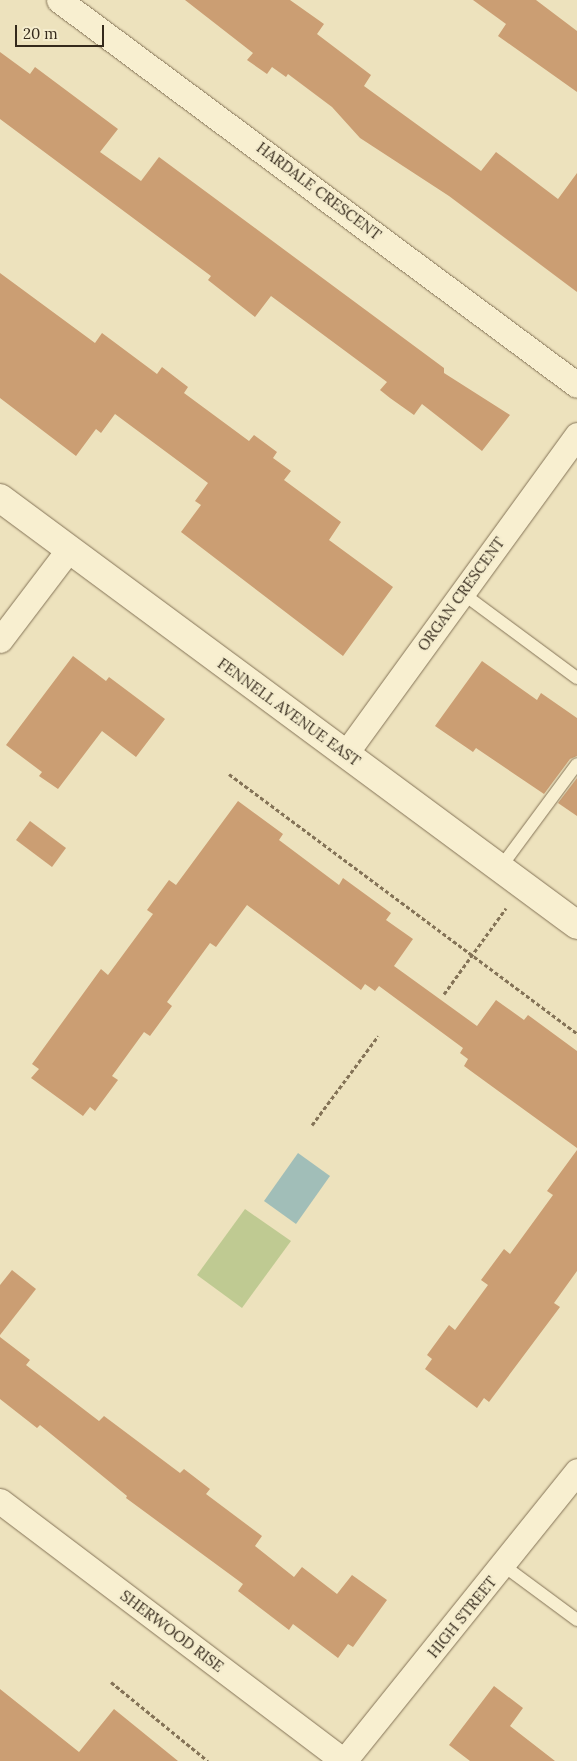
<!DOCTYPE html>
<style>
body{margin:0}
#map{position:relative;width:577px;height:1761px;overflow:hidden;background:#ede2bd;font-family:Lora,serif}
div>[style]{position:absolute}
.green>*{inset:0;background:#bfca92}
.water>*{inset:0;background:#a1beb8}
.building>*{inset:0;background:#cb9e73}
.path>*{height:3px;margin-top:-1.5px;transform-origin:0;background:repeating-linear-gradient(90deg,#847357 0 4px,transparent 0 6.5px)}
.roads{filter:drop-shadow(0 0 1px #847357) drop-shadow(0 0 1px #847357)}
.lane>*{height:12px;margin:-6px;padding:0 6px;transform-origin:6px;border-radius:6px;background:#f8efd0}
.street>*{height:25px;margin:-12.5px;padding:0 12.5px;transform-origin:12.5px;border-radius:12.5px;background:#f8efd0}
.secondary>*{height:28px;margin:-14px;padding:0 14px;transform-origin:14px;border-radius:14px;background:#f8efd0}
span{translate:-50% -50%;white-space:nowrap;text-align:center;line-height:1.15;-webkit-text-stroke:4px #f4eccd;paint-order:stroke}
.street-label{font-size:15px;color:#34291b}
.scale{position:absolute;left:15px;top:25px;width:89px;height:22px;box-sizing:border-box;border:2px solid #34291b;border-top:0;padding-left:6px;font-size:15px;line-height:18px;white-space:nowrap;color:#34291b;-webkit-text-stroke:4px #f4eccd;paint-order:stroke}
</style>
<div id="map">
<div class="green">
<i style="clip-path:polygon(245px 1209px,291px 1241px,242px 1308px,197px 1275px)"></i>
</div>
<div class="water">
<i style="clip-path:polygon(298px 1153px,330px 1176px,296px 1224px,264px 1201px)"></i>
</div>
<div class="building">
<i style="clip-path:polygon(185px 0,290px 0,324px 24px,317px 34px,371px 75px,364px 86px,481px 171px,496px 152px,558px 199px,577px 173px,577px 292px,449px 196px,360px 138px,332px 107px,288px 74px,286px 77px,272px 67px,267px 74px,247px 60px,253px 53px)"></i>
<i style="clip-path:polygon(473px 0,536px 0,577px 31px,577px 92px,498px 36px,506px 24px)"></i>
<i style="clip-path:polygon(0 52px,30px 74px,35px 67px,118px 129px,100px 152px,141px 181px,159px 157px,444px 368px,444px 373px,510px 415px,482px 451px,422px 404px,414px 415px,390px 398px,380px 390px,387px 382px,271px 296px,255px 317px,208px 280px,211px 276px,0 119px)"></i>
<i style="clip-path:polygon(0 273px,95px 343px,102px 333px,157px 374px,162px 367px,188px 387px,184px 393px,249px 441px,254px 435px,277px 452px,273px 458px,291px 471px,284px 480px,341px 522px,329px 540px,393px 587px,343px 656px,181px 532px,201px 505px,195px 501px,208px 483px,115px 414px,101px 433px,96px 429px,76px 456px,0 398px)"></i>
<i style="clip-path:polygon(73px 656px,106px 681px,109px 677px,165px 719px,136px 757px,102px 731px,58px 789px,39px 776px,42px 772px,6px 745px)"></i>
<i style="clip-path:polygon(482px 661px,537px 700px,541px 693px,577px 718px,577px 756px,570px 759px,544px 794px,476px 748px,473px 752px,435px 726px)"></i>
<i style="clip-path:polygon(577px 778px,577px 816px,558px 803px)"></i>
<i style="clip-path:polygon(238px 801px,283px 834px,279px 840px,339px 885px,343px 878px,391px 913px,386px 920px,413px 939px,394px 966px,477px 1026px,496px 1000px,524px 1020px,528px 1015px,577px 1051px,577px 1148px,464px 1066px,468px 1059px,460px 1053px,463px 1048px,379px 986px,375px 991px,365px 984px,361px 990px,247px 905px,216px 947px,210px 943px,167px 1002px,172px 1006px,150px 1036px,144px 1032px,112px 1076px,118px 1080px,95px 1111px,90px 1107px,83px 1116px,31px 1078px,39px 1069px,32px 1064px,101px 969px,108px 975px,153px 914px,147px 910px,169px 880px,176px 885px)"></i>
<i style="clip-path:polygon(30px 821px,66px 848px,52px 867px,16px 840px)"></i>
<i style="clip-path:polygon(577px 1150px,577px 1271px,554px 1303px,560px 1307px,489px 1402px,484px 1398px,477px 1408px,425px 1369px,432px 1359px,427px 1355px,449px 1325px,455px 1330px,488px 1285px,481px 1280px,504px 1249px,510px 1254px,553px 1195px,547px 1191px)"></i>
<i style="clip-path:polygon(12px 1270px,36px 1289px,0 1335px,0 1285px)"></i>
<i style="clip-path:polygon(0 1337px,30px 1360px,26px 1365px,99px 1421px,104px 1416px,180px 1473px,184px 1469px,210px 1489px,206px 1494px,262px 1536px,255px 1546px,294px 1577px,302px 1567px,337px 1594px,352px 1575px,387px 1600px,353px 1647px,348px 1644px,338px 1658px,293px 1624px,289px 1630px,238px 1591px,243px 1584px,126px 1498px,127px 1496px,40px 1425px,37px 1428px,0 1399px)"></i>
<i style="clip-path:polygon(494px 1686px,523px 1708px,510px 1726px,555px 1761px,470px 1761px,449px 1745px)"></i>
<i style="clip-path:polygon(0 1689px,79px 1752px,114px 1709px,178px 1761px,0 1761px)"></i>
</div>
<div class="path">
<i style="left:229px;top:774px;width:434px;rotate:36.7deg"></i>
<i style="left:444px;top:994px;width:106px;rotate:-54.2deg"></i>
<i style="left:312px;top:1125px;width:111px;rotate:-53.4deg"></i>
<i style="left:111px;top:1682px;width:125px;rotate:39.2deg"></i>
</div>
<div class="roads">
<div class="lane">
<i style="left:462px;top:593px;width:143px;rotate:36.5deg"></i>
<i style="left:500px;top:868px;width:129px;rotate:-53.5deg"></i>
<i style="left:504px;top:1566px;width:91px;rotate:36.5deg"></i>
</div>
<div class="street">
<i style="left:59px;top:0;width:645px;rotate:36.62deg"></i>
<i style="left:0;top:640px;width:114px;rotate:-52.8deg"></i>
<i style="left:346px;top:753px;width:393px;rotate:-54deg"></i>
<i style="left:0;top:1501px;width:431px;rotate:37.1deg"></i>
<i style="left:344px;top:1761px;width:372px;rotate:-51.2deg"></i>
</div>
<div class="secondary">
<i style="left:0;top:498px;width:718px;rotate:36.5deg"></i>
</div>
</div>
<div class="street-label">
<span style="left:319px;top:191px;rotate:37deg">HARDALE CRESCENT</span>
<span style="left:461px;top:594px;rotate:-54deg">ORGAN CRESCENT</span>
<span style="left:289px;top:712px;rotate:36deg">FENNELL AVENUE EAST</span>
<span style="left:462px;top:1617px;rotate:-51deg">HIGH STREET</span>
<span style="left:172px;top:1631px;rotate:37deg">SHERWOOD RISE</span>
</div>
<div class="scale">20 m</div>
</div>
